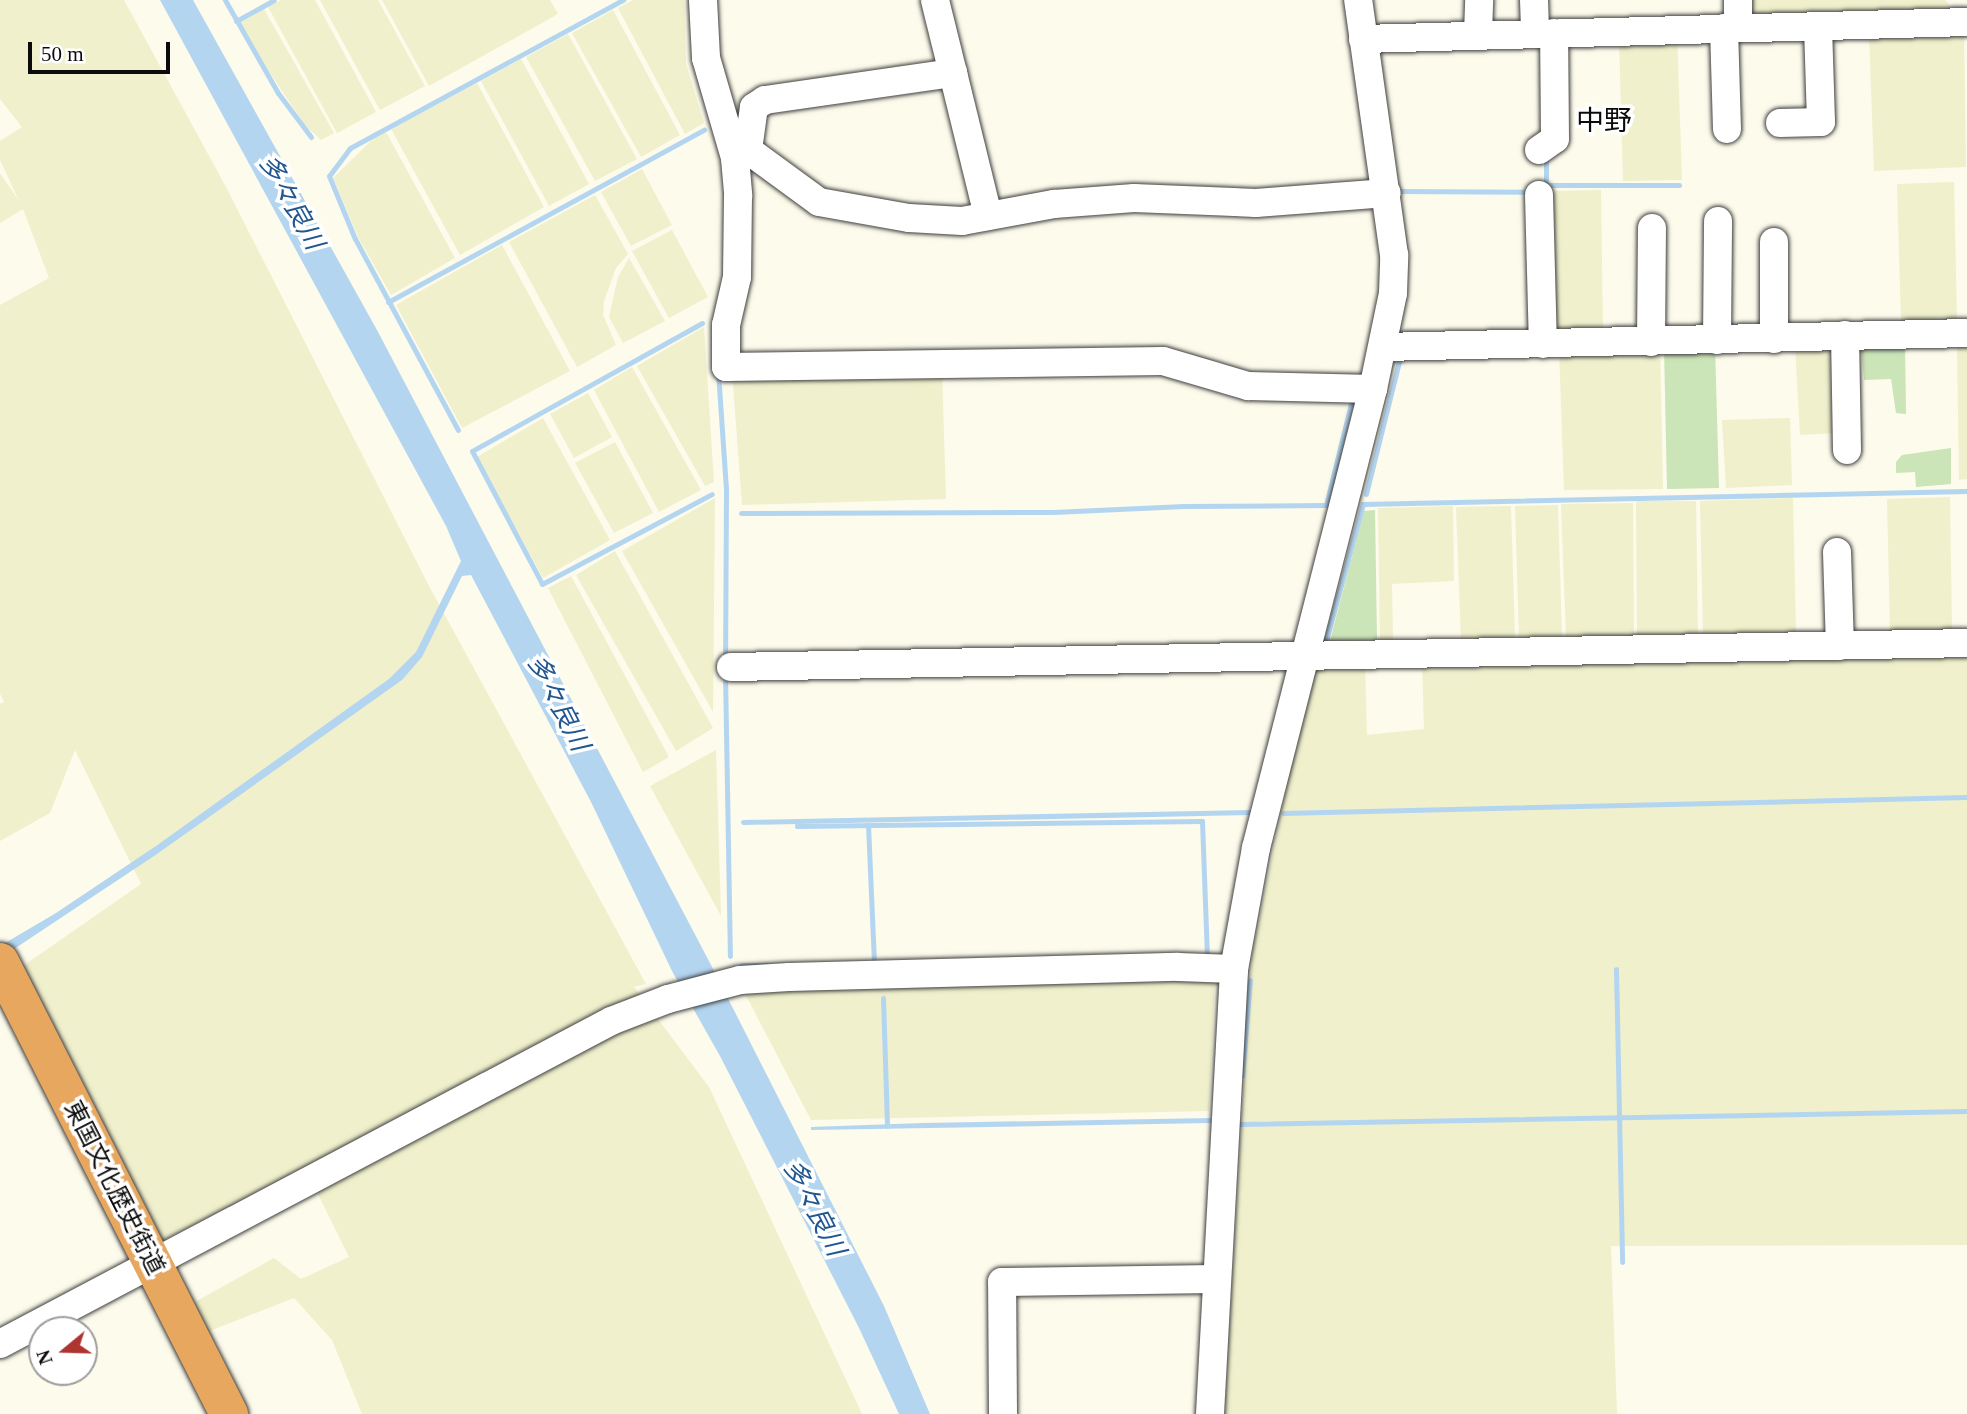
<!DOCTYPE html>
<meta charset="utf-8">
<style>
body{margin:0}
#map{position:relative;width:1967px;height:1414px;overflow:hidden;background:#fdfbeb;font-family:"Times New Roman","Noto Sans JP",serif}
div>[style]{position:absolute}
.farmland>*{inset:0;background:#f0f0cd}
.green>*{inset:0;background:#cbe4b8}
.water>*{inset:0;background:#b4d5f0}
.stream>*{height:5px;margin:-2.5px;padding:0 2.5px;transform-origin:2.5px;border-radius:2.5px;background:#b4d5f0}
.roads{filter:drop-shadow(0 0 2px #3e3e3e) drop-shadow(0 0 2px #3e3e3e)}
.minor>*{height:28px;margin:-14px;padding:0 14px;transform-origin:14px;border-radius:14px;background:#fff}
.highway>*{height:38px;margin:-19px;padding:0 19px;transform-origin:19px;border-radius:19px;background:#e7a75f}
span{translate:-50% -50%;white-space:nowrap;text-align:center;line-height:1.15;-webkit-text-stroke:7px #fff;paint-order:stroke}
.street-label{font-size:24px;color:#0b0b0b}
.water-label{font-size:26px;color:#215790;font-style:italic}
.quarter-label{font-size:28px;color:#0b0b0b}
.north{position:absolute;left:28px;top:1316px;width:70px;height:70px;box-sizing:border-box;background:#fff;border:2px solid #9d9d9d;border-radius:50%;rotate:251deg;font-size:19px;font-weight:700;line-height:28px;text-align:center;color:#0b0b0b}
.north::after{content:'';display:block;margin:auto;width:24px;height:32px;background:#ad3431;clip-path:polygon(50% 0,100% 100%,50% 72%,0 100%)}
.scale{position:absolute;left:28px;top:42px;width:142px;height:32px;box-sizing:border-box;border:4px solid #0b0b0b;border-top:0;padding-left:9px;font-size:21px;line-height:24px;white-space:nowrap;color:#0b0b0b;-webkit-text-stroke:5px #fff;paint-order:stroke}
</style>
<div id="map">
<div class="farmland">
<i style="clip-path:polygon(0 0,124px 0,226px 187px,429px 586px,646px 984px,634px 987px,709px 1087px,862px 1414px,362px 1414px,332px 1340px,294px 1298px,207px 1332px,186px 1307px,274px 1258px,301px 1279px,349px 1257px,306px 1170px,159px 1242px,23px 966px,141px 884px,75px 750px,50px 813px,0 841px,0 704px,4px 702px,0 694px,0 305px,49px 278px,23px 209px,0 223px,0 173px,19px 201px,0 160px,0 141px,22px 127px,0 99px)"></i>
<i style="clip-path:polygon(281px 0,315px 0,376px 112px,337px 133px,268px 7px)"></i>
<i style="clip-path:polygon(320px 0,378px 0,425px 86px,380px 110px)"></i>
<i style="clip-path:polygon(382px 0,550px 0,558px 14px,429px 86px)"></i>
<i style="clip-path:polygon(633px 0,684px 0,686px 64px,704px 123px,685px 134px,618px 8px)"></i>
<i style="clip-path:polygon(1744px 0,1945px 0,1956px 14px,1744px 21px)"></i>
<i style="clip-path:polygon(264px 9px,334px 133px,321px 140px,305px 125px,268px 70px,240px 22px)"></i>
<i style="clip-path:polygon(613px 10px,680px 135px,641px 157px,572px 33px)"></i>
<i style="clip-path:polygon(1964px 31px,1966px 167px,1874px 171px,1869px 34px)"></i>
<i style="clip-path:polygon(1677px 33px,1682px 180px,1623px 181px,1619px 36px)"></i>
<i style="clip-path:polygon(568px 34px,637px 159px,595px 181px,526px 57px)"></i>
<i style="clip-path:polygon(521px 59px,589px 184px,549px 206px,481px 81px)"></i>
<i style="clip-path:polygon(477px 83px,544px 207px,460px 255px,391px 129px)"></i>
<i style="clip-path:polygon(386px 132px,455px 258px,391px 295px,358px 237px,333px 178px,373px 139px)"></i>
<i style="clip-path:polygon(642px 169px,672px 225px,631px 246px,601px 192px)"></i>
<i style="clip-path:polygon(1954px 182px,1957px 321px,1901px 321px,1897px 184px)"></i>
<i style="clip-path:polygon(1601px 190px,1603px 335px,1552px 335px,1551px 191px)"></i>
<i style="clip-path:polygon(595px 195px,628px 254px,616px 268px,604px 301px,603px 315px,616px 345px,577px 367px,509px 242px)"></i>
<i style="clip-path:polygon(672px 230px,708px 297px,669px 318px,632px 251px)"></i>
<i style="clip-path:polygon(502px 245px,570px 371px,462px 428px,396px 305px)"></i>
<i style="clip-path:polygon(629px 258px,665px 321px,623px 343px,609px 317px,618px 277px)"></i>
<i style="clip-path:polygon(704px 327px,714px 482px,705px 486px,637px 366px)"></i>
<i style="clip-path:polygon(1852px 342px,1855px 432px,1800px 435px,1795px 344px)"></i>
<i style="clip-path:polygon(1967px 344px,1967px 479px,1959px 480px,1957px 345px)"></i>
<i style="clip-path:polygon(1660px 346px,1663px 489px,1564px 490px,1559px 348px)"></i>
<i style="clip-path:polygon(632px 367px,701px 490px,659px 512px,594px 390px)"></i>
<i style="clip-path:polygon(942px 370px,946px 499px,742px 505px,732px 371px)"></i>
<i style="clip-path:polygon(588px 393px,612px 437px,574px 458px,550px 414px)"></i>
<i style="clip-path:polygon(543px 418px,610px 540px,543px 578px,477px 457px)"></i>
<i style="clip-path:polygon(1790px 418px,1792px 485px,1726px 488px,1722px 420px)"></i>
<i style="clip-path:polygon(615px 442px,653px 513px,614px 533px,575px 463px)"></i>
<i style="clip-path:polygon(1950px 497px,1952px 631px,1890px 632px,1887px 499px)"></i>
<i style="clip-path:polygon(715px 498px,713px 712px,622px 551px)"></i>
<i style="clip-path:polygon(1793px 498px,1796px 632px,1703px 635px,1700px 501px)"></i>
<i style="clip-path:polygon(1636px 501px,1696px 501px,1698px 636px,1637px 636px)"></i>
<i style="clip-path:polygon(1633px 503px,1634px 637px,1566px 638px,1561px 504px)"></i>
<i style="clip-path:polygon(1558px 505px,1562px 637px,1519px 639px,1515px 506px)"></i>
<i style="clip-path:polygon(1453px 506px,1454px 581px,1392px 584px,1393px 641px,1380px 641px,1378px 508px)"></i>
<i style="clip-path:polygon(1511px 506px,1515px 639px,1461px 640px,1456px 507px)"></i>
<i style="clip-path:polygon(615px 551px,713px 728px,676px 751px,576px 575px)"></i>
<i style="clip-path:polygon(571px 576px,669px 757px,643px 772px,548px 588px)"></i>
<i style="clip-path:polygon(1967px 650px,1967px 1245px,1611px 1246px,1617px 1414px,1224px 1414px,1252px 955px,1312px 662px,1365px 662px,1367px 735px,1424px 729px,1422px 661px)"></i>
<i style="clip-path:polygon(716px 750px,721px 916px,650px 786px)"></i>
<i style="clip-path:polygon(1126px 975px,1215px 981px,1209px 1111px,811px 1120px,741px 986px)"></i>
</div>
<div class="green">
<i style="clip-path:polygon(1715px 345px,1719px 488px,1667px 489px,1664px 347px)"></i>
<i style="clip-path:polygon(1861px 345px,1905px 345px,1906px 414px,1896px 413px,1891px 379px,1864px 380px)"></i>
<i style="clip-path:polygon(1951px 448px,1951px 484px,1916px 487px,1915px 472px,1896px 473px,1896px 462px,1902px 455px)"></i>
<i style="clip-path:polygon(1375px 510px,1377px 640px,1330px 641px,1364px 511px)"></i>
</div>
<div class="water">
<i style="clip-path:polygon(160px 0,193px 0,377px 330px,710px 963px,884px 1306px,930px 1414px,899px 1414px,859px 1328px,720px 1056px,673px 973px,591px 802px,471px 575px,462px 576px,422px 657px,402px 680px,157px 854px,8px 953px,0 946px,56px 913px,156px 846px,389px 679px,416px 652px,461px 561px,446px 526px)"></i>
<i style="clip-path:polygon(1211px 1118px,1211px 1123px,811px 1130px,811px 1127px,923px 1123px)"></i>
</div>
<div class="stream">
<i style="left:225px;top:0;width:107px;rotate:60.3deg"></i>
<i style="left:278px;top:93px;width:55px;rotate:53.1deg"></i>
<i style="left:236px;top:21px;width:43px;rotate:-28.9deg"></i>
<i style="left:1546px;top:185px;width:133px"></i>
<i style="left:1543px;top:187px;width:4px;rotate:-34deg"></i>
<i style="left:1546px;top:185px;width:29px;rotate:-90deg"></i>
<i style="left:1401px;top:191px;width:130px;rotate:0.4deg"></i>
<i style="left:388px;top:302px;width:360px;rotate:-28.6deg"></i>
<i style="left:702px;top:323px;width:263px;rotate:150.9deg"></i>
<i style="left:472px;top:451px;width:150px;rotate:62.2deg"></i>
<i style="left:542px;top:584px;width:192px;rotate:-27.9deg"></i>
<i style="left:718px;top:372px;width:116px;rotate:86.1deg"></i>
<i style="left:726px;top:488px;width:171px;rotate:90.3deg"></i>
<i style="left:458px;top:430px;width:217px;rotate:-118.3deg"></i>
<i style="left:355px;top:239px;width:68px;rotate:-112.4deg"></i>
<i style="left:329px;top:176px;width:35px;rotate:-53deg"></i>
<i style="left:350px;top:148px;width:311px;rotate:-28.5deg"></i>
<i style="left:1366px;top:494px;width:140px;rotate:-76deg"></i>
<i style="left:741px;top:513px;width:312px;rotate:-0.2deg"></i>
<i style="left:1053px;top:512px;width:131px;rotate:-2.6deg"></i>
<i style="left:1184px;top:506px;width:142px;rotate:-0.4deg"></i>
<i style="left:1326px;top:505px;width:109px;rotate:-76.2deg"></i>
<i style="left:1326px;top:641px;width:142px;rotate:-74.9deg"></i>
<i style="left:1363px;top:504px;width:604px;rotate:-1.23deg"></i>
<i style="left:725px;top:673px;width:283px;rotate:89deg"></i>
<i style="left:1283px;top:813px;width:684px;rotate:-1.34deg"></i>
<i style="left:798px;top:821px;width:5px;rotate:101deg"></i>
<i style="left:797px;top:826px;width:405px;rotate:-0.7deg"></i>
<i style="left:1202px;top:821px;width:136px;rotate:87.9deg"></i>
<i style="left:743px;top:822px;width:508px;rotate:-1.13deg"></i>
<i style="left:868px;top:825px;width:140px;rotate:87.5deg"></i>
<i style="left:742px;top:965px;width:24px"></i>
<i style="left:1616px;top:969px;width:293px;rotate:88.8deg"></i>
<i style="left:883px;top:998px;width:128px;rotate:88.2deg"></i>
<i style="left:1242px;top:1076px;width:96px;rotate:-85.2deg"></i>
<i style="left:1239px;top:1124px;width:728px;rotate:-1.02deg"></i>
</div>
<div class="roads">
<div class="minor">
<i style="left:703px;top:0;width:58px;rotate:87deg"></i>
<i style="left:706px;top:58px;width:104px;rotate:73.8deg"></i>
<i style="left:735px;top:158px;width:38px;rotate:85deg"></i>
<i style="left:738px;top:196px;width:81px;rotate:90.7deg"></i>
<i style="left:737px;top:277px;width:49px;rotate:102.9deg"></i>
<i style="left:726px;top:325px;width:42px;rotate:90deg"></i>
<i style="left:726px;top:367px;width:437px;rotate:-0.8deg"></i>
<i style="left:1163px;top:361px;width:89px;rotate:16.4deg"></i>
<i style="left:1248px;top:386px;width:125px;rotate:1.4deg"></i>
<i style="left:1534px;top:0;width:34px;rotate:88deg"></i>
<i style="left:1738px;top:0;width:28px;rotate:90deg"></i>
<i style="left:1724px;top:28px;width:101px;rotate:88.3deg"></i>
<i style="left:1478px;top:34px;width:34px;rotate:-88deg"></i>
<i style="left:1363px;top:39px;width:604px;rotate:-1.61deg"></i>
<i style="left:953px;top:73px;width:147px;rotate:76.2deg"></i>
<i style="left:1780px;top:123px;width:41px;rotate:-1.4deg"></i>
<i style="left:1821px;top:122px;width:96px;rotate:-91.8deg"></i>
<i style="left:748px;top:150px;width:43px;rotate:-82.1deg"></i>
<i style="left:754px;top:107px;width:13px;rotate:-32deg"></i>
<i style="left:765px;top:100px;width:190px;rotate:-8.2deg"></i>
<i style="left:953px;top:73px;width:75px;rotate:-103.9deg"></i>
<i style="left:1539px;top:150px;width:19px;rotate:-35deg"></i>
<i style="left:1555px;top:139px;width:106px;rotate:-90.5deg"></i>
<i style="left:735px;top:158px;width:15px;rotate:-32deg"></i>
<i style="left:748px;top:150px;width:88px;rotate:36.2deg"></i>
<i style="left:819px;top:202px;width:91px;rotate:10.1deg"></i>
<i style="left:909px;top:218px;width:53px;rotate:3.2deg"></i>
<i style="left:962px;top:221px;width:94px;rotate:-10.5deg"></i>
<i style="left:1054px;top:204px;width:80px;rotate:-4.3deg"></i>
<i style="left:1134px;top:198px;width:122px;rotate:2.3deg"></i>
<i style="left:1256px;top:203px;width:131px;rotate:-4.4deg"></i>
<i style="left:1539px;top:195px;width:149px;rotate:88.5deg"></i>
<i style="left:1845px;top:335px;width:115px;rotate:89deg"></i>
<i style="left:1774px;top:339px;width:97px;rotate:-90deg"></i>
<i style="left:1717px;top:340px;width:119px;rotate:-89.5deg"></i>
<i style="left:1651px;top:342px;width:114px;rotate:-89.5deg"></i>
<i style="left:1383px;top:347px;width:584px;rotate:-1.37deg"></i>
<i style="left:1837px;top:552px;width:94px;rotate:88.2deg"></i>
<i style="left:731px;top:667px;width:1236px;rotate:-1.11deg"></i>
<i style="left:0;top:1344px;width:691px;rotate:-27.86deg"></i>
<i style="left:611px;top:1021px;width:61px;rotate:-21.1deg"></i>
<i style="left:668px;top:999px;width:74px;rotate:-14.8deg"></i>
<i style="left:740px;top:980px;width:49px;rotate:-3.5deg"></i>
<i style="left:789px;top:977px;width:389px;rotate:-1.5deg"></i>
<i style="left:1178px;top:967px;width:56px;rotate:2deg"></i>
<i style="left:1003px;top:1414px;width:132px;rotate:-90.4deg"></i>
<i style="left:1002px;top:1282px;width:215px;rotate:-0.8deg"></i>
<i style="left:1210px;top:1414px;width:446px;rotate:-86.9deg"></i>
<i style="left:1234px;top:969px;width:123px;rotate:-79.7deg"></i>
<i style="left:1256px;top:848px;width:474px;rotate:-75.7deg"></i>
<i style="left:1373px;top:389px;width:98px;rotate:-78.2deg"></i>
<i style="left:1393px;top:293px;width:38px;rotate:-88deg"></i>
<i style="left:1394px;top:255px;width:258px;rotate:-98deg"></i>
</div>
<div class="highway">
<i style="left:0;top:962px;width:507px;rotate:63.13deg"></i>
</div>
</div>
<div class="street-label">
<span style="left:114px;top:1188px;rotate:63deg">東国文化歴史街道</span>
</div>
<div class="water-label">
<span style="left:291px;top:202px;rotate:61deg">多々良川</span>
<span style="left:558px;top:703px;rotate:63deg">多々良川</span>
<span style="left:814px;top:1208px;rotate:63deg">多々良川</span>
</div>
<div class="quarter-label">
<span style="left:1604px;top:121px">中野</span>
</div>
<div class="north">N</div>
<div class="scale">50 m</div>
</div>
